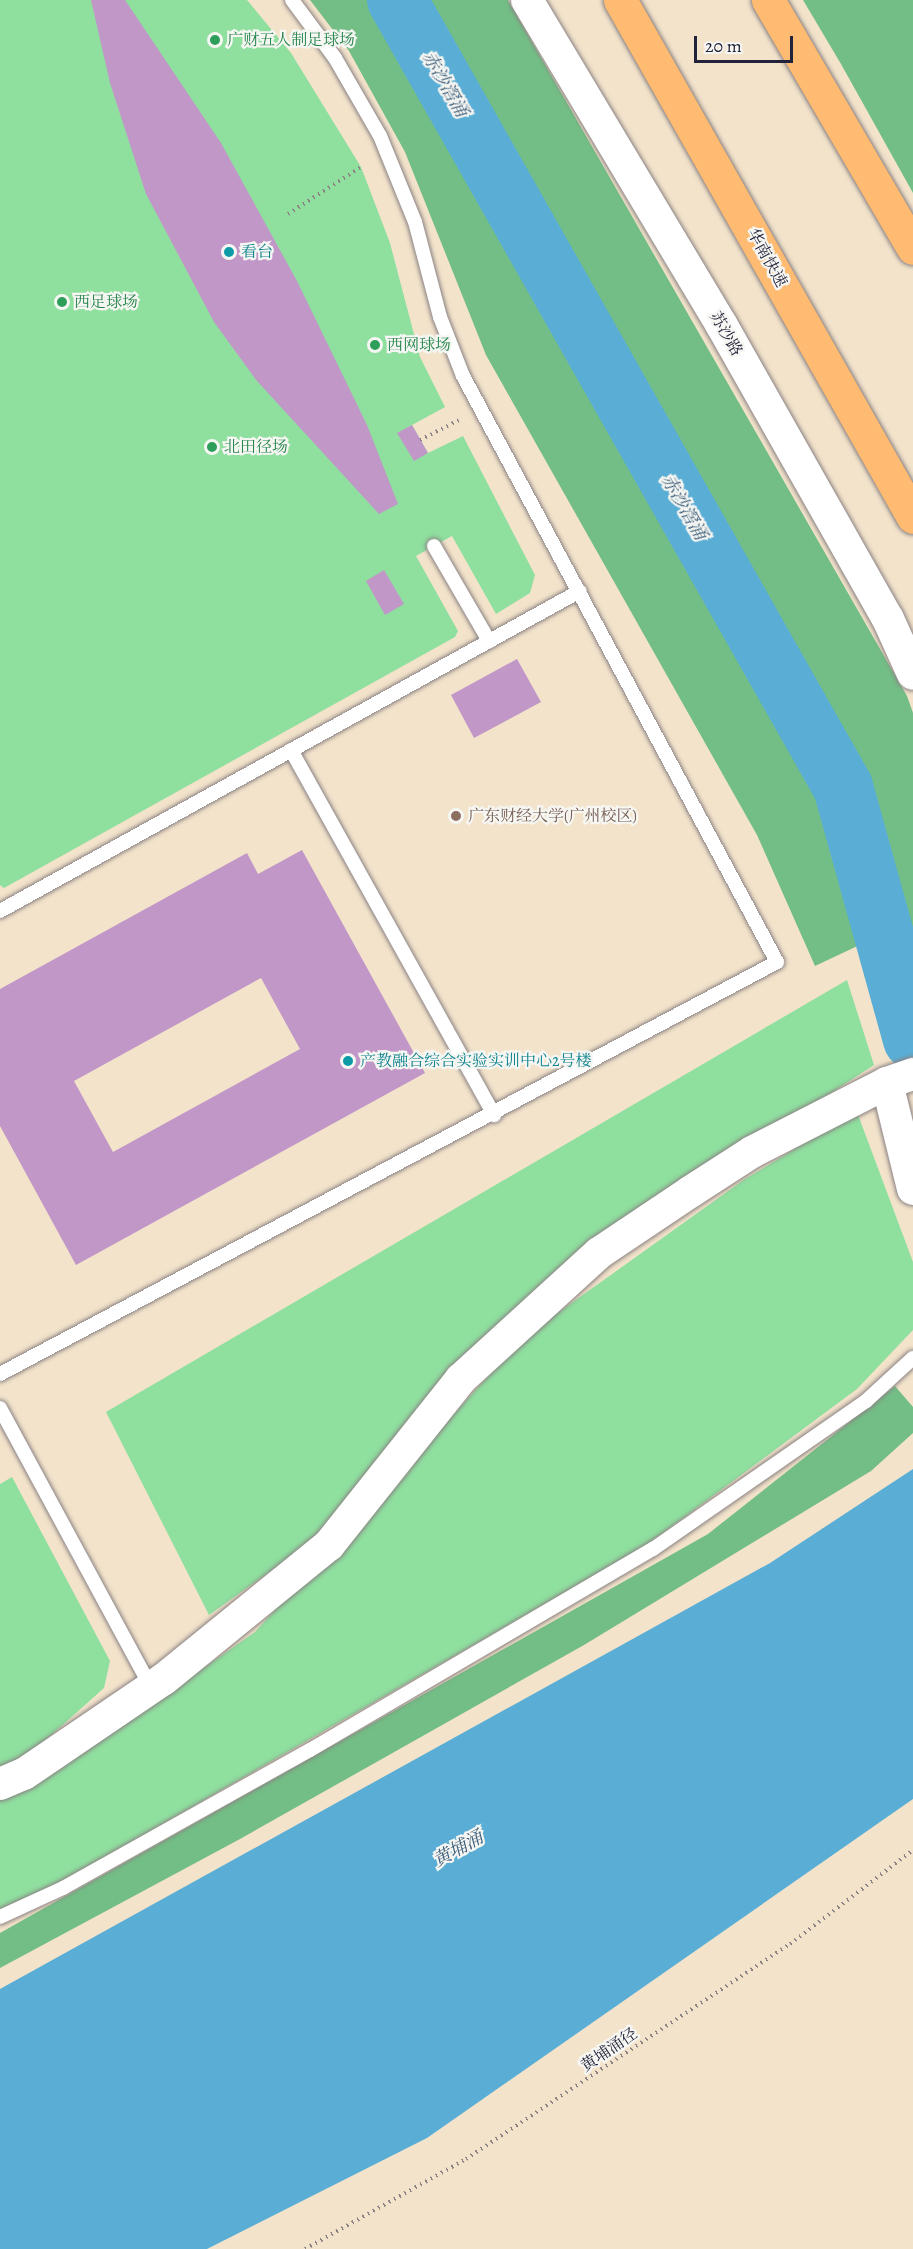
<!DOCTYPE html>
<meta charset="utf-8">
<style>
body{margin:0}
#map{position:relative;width:913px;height:2249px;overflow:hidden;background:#f3e3cb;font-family:Alegreya,"Noto Serif SC",serif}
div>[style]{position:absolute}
.green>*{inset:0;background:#8fdf9f}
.forest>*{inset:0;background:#73be86}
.water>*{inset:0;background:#5aaed5}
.river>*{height:60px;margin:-30px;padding:0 30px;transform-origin:30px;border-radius:30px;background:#5aaed5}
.building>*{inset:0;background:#c197c8}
.path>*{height:4px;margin-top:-2px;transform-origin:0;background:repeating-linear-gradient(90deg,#8a8283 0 1.5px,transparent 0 6px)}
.roads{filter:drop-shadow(0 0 2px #8a8283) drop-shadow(0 0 2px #8a8283)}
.service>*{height:14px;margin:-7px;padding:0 7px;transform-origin:7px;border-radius:7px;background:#fff}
.tertiary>*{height:32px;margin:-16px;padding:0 16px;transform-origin:16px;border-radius:16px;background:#fff}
.motorway>*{height:33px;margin:-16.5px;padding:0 16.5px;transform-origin:16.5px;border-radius:16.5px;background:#febb71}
.dots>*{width:16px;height:16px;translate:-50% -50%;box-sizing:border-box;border:3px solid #f6f6f2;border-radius:50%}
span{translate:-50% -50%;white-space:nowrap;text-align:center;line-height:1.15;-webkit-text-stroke:4.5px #f6f6f2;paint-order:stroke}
.leisure-label{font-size:16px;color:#27864d}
.left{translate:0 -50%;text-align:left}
.culture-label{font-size:16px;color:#0d838f}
.street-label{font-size:16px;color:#22223b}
.education-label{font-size:16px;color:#785e54}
.water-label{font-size:18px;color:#385a79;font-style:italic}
.scale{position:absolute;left:694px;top:36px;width:99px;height:27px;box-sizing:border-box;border:3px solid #22223b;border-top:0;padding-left:8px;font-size:18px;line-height:21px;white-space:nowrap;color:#22223b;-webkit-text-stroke:4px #f6f6f2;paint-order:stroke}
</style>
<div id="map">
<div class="green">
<i style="clip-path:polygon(0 0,247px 0,291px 53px,361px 167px,390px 243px,420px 357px,445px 407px,412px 425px,428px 453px,463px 436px,535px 575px,530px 593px,496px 614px,452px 536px,416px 556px,458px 631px,455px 637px,4px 888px,0 885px)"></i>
<i style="clip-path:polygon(847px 980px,874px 1065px,588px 1251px,316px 1539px,209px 1615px,106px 1412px)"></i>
<i style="clip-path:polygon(857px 1112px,913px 1262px,913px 1330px,857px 1389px,647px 1545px,60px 1883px,0 1910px,0 1795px,57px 1771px,255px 1632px,524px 1337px,745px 1179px)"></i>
<i style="clip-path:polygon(12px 1477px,110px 1661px,104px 1688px,28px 1756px,0 1769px,0 1484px)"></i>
</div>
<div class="forest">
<i style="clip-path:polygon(310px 0,377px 0,818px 792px,868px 941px,815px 966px,757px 835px,486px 355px,405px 152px,349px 51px)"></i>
<i style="clip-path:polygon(423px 0,508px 0,907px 696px,913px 713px,913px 930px,901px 934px,860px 794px,820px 704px)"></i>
<i style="clip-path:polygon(803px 0,913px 0,913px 193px,841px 64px)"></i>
<i style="clip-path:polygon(895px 1386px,913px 1407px,913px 1433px,871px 1471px,584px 1645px,240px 1839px,0 1968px,0 1933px,708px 1534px)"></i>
</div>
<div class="water">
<i style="clip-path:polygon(913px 1469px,913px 1799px,427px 2138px,207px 2249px,0 2249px,0 1989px,770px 1563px)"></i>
</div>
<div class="river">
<i style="left:397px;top:0;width:905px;rotate:60.46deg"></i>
<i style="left:843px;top:787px;width:262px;rotate:74.5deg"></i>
</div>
<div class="building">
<i style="clip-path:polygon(91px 0,125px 0,221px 143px,297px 281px,367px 425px,398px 504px,379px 514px,257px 381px,214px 322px,146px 194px,110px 83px)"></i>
<i style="clip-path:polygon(412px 425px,428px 453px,414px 461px,397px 433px)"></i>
<i style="clip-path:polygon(384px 570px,404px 604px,385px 615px,366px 581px)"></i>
<i style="clip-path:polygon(517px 659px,541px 702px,474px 738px,451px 695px)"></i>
<i style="clip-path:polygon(evenodd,302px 850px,425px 1073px,76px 1265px,0 1126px,0 989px,247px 853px,258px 874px,302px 850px,261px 978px,300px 1049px,113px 1152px,74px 1081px,261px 978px)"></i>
</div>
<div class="path">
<i style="left:288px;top:214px;width:87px;rotate:-32.8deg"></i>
<i style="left:420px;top:440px;width:44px;rotate:-27.1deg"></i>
<i style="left:305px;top:2249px;width:184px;rotate:-29.2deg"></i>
<i style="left:466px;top:2159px;width:389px;rotate:-33.6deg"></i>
<i style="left:790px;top:1944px;width:155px;rotate:-37.4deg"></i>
</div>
<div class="roads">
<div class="service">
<i style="left:434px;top:546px;width:110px;rotate:59.9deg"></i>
<i style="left:291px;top:750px;width:418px;rotate:60.9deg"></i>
<i style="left:0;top:911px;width:662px;rotate:-28.89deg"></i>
<i style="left:0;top:1374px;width:879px;rotate:-27.93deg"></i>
<i style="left:777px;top:962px;width:665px;rotate:-118.18deg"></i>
<i style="left:463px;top:376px;width:63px;rotate:-111.3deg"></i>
<i style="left:440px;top:317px;width:98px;rotate:-104.7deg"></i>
<i style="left:415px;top:222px;width:93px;rotate:-112.1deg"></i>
<i style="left:380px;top:136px;width:90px;rotate:-120deg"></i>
<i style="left:335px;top:58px;width:72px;rotate:-126.6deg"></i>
<i style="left:0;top:1408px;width:317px;rotate:61.6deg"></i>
<i style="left:0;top:1917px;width:69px;rotate:-24.7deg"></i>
<i style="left:63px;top:1888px;width:283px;rotate:-29.2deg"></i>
<i style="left:310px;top:1750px;width:398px;rotate:-30.4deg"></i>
<i style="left:653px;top:1549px;width:259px;rotate:-34.8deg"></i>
<i style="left:866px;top:1401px;width:64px;rotate:-42.5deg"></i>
</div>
<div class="tertiary">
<i style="left:527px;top:0;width:378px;rotate:59.1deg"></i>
<i style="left:721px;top:324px;width:339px;rotate:60.5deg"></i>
<i style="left:888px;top:619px;width:60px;rotate:65.6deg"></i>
<i style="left:887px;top:1083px;width:28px;rotate:-19deg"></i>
<i style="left:0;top:1784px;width:26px;rotate:-23deg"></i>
<i style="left:24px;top:1774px;width:169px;rotate:-34.2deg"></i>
<i style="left:164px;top:1679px;width:213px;rotate:-39.1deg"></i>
<i style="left:329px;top:1545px;width:212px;rotate:-51.5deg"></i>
<i style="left:461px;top:1379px;width:187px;rotate:-42.4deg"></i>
<i style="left:599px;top:1253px;width:110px;rotate:-33.8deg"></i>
<i style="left:690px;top:1192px;width:74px;rotate:-32.8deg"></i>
<i style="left:752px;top:1152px;width:152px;rotate:-27.1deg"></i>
<i style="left:887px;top:1083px;width:109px;rotate:76.2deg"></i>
</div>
<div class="motorway">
<i style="left:620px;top:0;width:594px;rotate:60.46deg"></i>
<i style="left:768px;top:0;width:287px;rotate:59.7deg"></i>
</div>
</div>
<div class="dots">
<i style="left:215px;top:40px;background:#2e9e5b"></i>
<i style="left:229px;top:252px;background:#0f9aa8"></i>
<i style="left:62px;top:302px;background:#2e9e5b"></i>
<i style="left:375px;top:345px;background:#2e9e5b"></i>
<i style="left:212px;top:447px;background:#2e9e5b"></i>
<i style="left:456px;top:816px;background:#8d6e63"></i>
<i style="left:348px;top:1061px;background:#0f9aa8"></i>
</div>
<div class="leisure-label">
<span class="left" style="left:227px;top:40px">广财五人制足球场</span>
<span class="left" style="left:74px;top:302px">西足球场</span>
<span class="left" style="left:387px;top:345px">西网球场</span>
<span class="left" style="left:224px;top:447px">北田径场</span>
</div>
<div class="culture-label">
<span class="left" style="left:241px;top:252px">看台</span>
<span class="left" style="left:360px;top:1061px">产教融合综合实验实训中心2号楼</span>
</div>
<div class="street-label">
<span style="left:767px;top:258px;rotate:61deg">华南快速</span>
<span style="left:726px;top:334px;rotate:60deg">苏沙路</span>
<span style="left:609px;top:2050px;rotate:-34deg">黄埔涌径</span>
</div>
<div class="education-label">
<span class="left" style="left:468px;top:816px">广东财经大学(广州校区)</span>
</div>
<div class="water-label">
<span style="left:445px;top:84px;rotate:60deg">赤沙滘涌</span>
<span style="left:684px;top:507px;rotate:60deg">赤沙滘涌</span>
<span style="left:458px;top:1849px;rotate:-29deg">黄埔涌</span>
</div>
<div class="scale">20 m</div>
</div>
